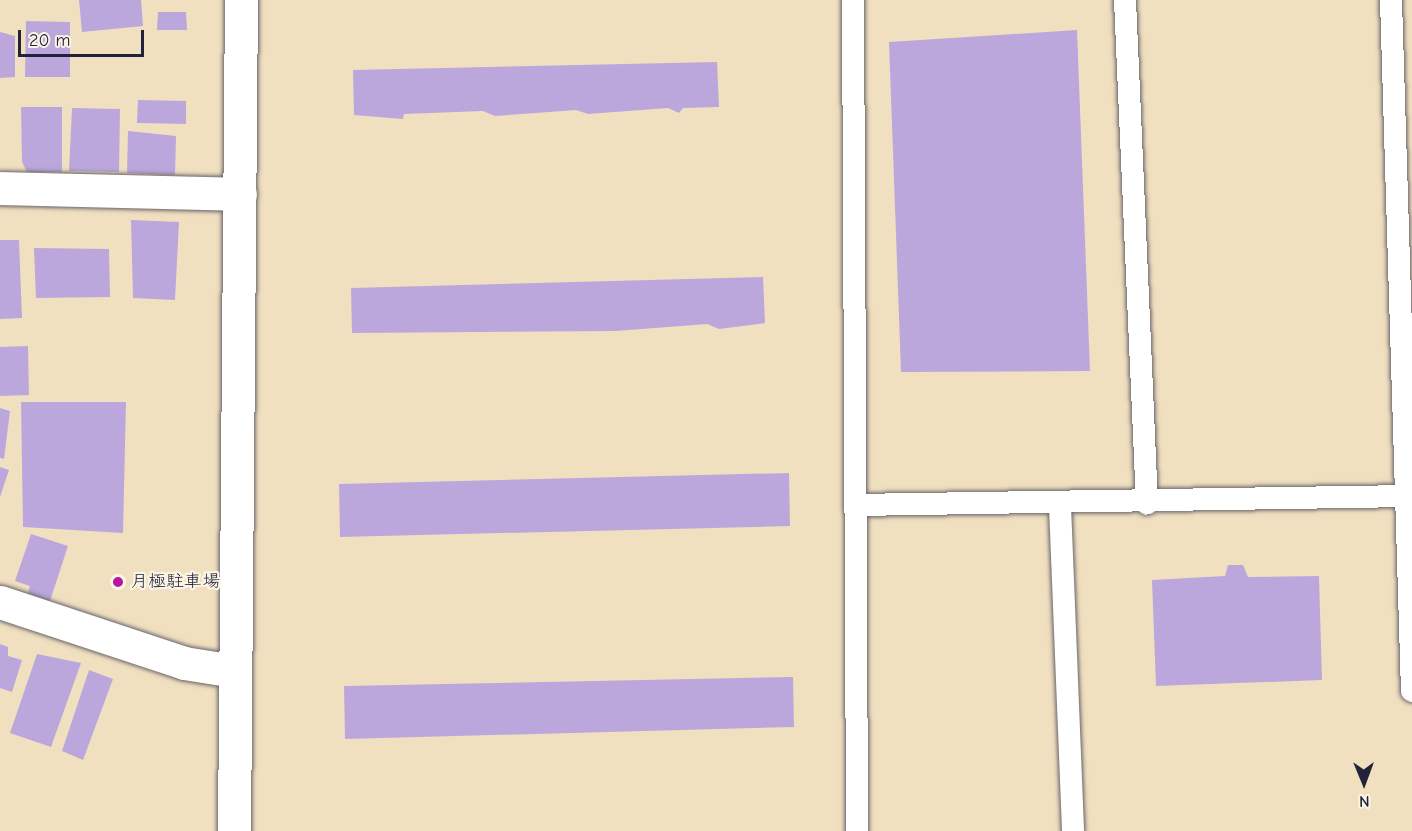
<!DOCTYPE html>
<meta charset="utf-8">
<style>
body{margin:0}
#map{position:relative;width:1412px;height:831px;overflow:hidden;background:#f0e0c0;font-family:"Comic Neue","Klee One",sans-serif}
div>[style]{position:absolute}
.building>*{inset:0;background:#bba7dc}
.roads{filter:drop-shadow(0 0 2px #6a646a) drop-shadow(0 0 2px #6a646a)}
.service>*{height:22px;margin:-11px;padding:0 11px;transform-origin:11px;border-radius:11px;background:#fff}
.minor>*{height:33px;margin:-16.5px;padding:0 16.5px;transform-origin:16.5px;border-radius:16.5px;background:#fff}
.tertiary>*{height:33px;margin:-16.5px;padding:0 16.5px;transform-origin:16.5px;border-radius:16.5px;background:#fff}
.dots>*{width:16px;height:16px;translate:-50% -50%;box-sizing:border-box;border:3px solid #fcf5e5;border-radius:50%}
span{translate:-50% -50%;white-space:nowrap;text-align:center;line-height:1.15;-webkit-text-stroke:4.5px #fcf5e5;paint-order:stroke}
.poi-label{font-size:18px;color:#22223b}
.left{translate:0 -50%;text-align:left}
.north{position:absolute;left:1334px;top:753px;width:60px;height:60px;-webkit-text-stroke:4px #fcf5e5;paint-order:stroke;rotate:179deg;font-size:16px;font-weight:700;line-height:24px;text-align:center;color:#22223b}
.north::after{content:'';display:block;margin:auto;width:21px;height:27px;background:#22223b;clip-path:polygon(50% 0,100% 100%,50% 72%,0 100%)}
.scale{position:absolute;left:18px;top:30px;width:126px;height:27px;box-sizing:border-box;border:3px solid #22223b;border-top:0;padding-left:8px;font-size:18px;line-height:21px;white-space:nowrap;color:#22223b;-webkit-text-stroke:4px #fcf5e5;paint-order:stroke}
</style>
<div id="map">
<div class="building">
<i style="clip-path:polygon(79px 0,141px 0,143px 26px,82px 32px)"></i>
<i style="clip-path:polygon(158px 12px,186px 12px,187px 30px,157px 30px)"></i>
<i style="clip-path:polygon(26px 21px,70px 22px,70px 77px,25px 77px)"></i>
<i style="clip-path:polygon(1077px 30px,1090px 371px,901px 372px,889px 42px)"></i>
<i style="clip-path:polygon(0 32px,15px 36px,15px 77px,0 78px)"></i>
<i style="clip-path:polygon(717px 62px,719px 107px,683px 108px,679px 113px,668px 108px,588px 114px,576px 110px,495px 116px,483px 111px,404px 114px,403px 119px,354px 115px,353px 70px)"></i>
<i style="clip-path:polygon(138px 100px,186px 101px,186px 124px,137px 123px)"></i>
<i style="clip-path:polygon(21px 107px,62px 107px,62px 172px,27px 172px,22px 162px)"></i>
<i style="clip-path:polygon(72px 108px,120px 109px,119px 172px,69px 171px)"></i>
<i style="clip-path:polygon(128px 131px,176px 136px,175px 175px,127px 173px)"></i>
<i style="clip-path:polygon(131px 220px,179px 222px,175px 300px,133px 298px)"></i>
<i style="clip-path:polygon(0 240px,19px 240px,22px 318px,0 319px)"></i>
<i style="clip-path:polygon(34px 248px,109px 249px,110px 297px,36px 298px)"></i>
<i style="clip-path:polygon(763px 277px,765px 323px,719px 329px,707px 324px,616px 331px,352px 333px,351px 288px)"></i>
<i style="clip-path:polygon(28px 346px,29px 395px,0 396px,0 347px)"></i>
<i style="clip-path:polygon(21px 402px,126px 402px,123px 533px,23px 527px)"></i>
<i style="clip-path:polygon(0 408px,10px 411px,4px 459px,0 458px)"></i>
<i style="clip-path:polygon(0 467px,9px 470px,0 497px)"></i>
<i style="clip-path:polygon(789px 473px,790px 526px,340px 537px,339px 484px)"></i>
<i style="clip-path:polygon(31px 534px,68px 546px,50px 601px,28px 593px,30px 586px,15px 581px)"></i>
<i style="clip-path:polygon(1228px 565px,1243px 565px,1248px 577px,1319px 576px,1322px 680px,1156px 686px,1152px 580px,1225px 576px)"></i>
<i style="clip-path:polygon(0 644px,8px 647px,8px 656px,22px 660px,12px 692px,0 688px)"></i>
<i style="clip-path:polygon(37px 654px,81px 663px,51px 747px,10px 733px)"></i>
<i style="clip-path:polygon(89px 670px,113px 679px,83px 760px,62px 751px)"></i>
<i style="clip-path:polygon(793px 677px,794px 727px,345px 739px,344px 686px)"></i>
</div>
<div class="roads">
<div class="service">
<i style="left:853px;top:0;width:831px;rotate:89.72deg"></i>
<i style="left:1125px;top:0;width:504px;rotate:87.5deg"></i>
<i style="left:1391px;top:0;width:691px;rotate:88.26deg"></i>
<i style="left:855px;top:505px;width:557px;rotate:-0.93deg"></i>
<i style="left:1060px;top:506px;width:325px;rotate:87.7deg"></i>
</div>
<div class="minor">
<i style="left:0;top:188px;width:240px;rotate:1.4deg"></i>
<i style="left:0;top:602px;width:194px;rotate:18.3deg"></i>
<i style="left:184px;top:663px;width:51px;rotate:9.1deg"></i>
</div>
<div class="tertiary">
<i style="left:234px;top:831px;width:831px;rotate:-89.52deg"></i>
</div>
</div>
<div class="dots">
<i style="left:118px;top:582px;background:#b5179e"></i>
</div>
<div class="poi-label">
<span class="left" style="left:130px;top:582px">月極駐車場</span>
</div>
<div class="north">N</div>
<div class="scale">20 m</div>
</div>
